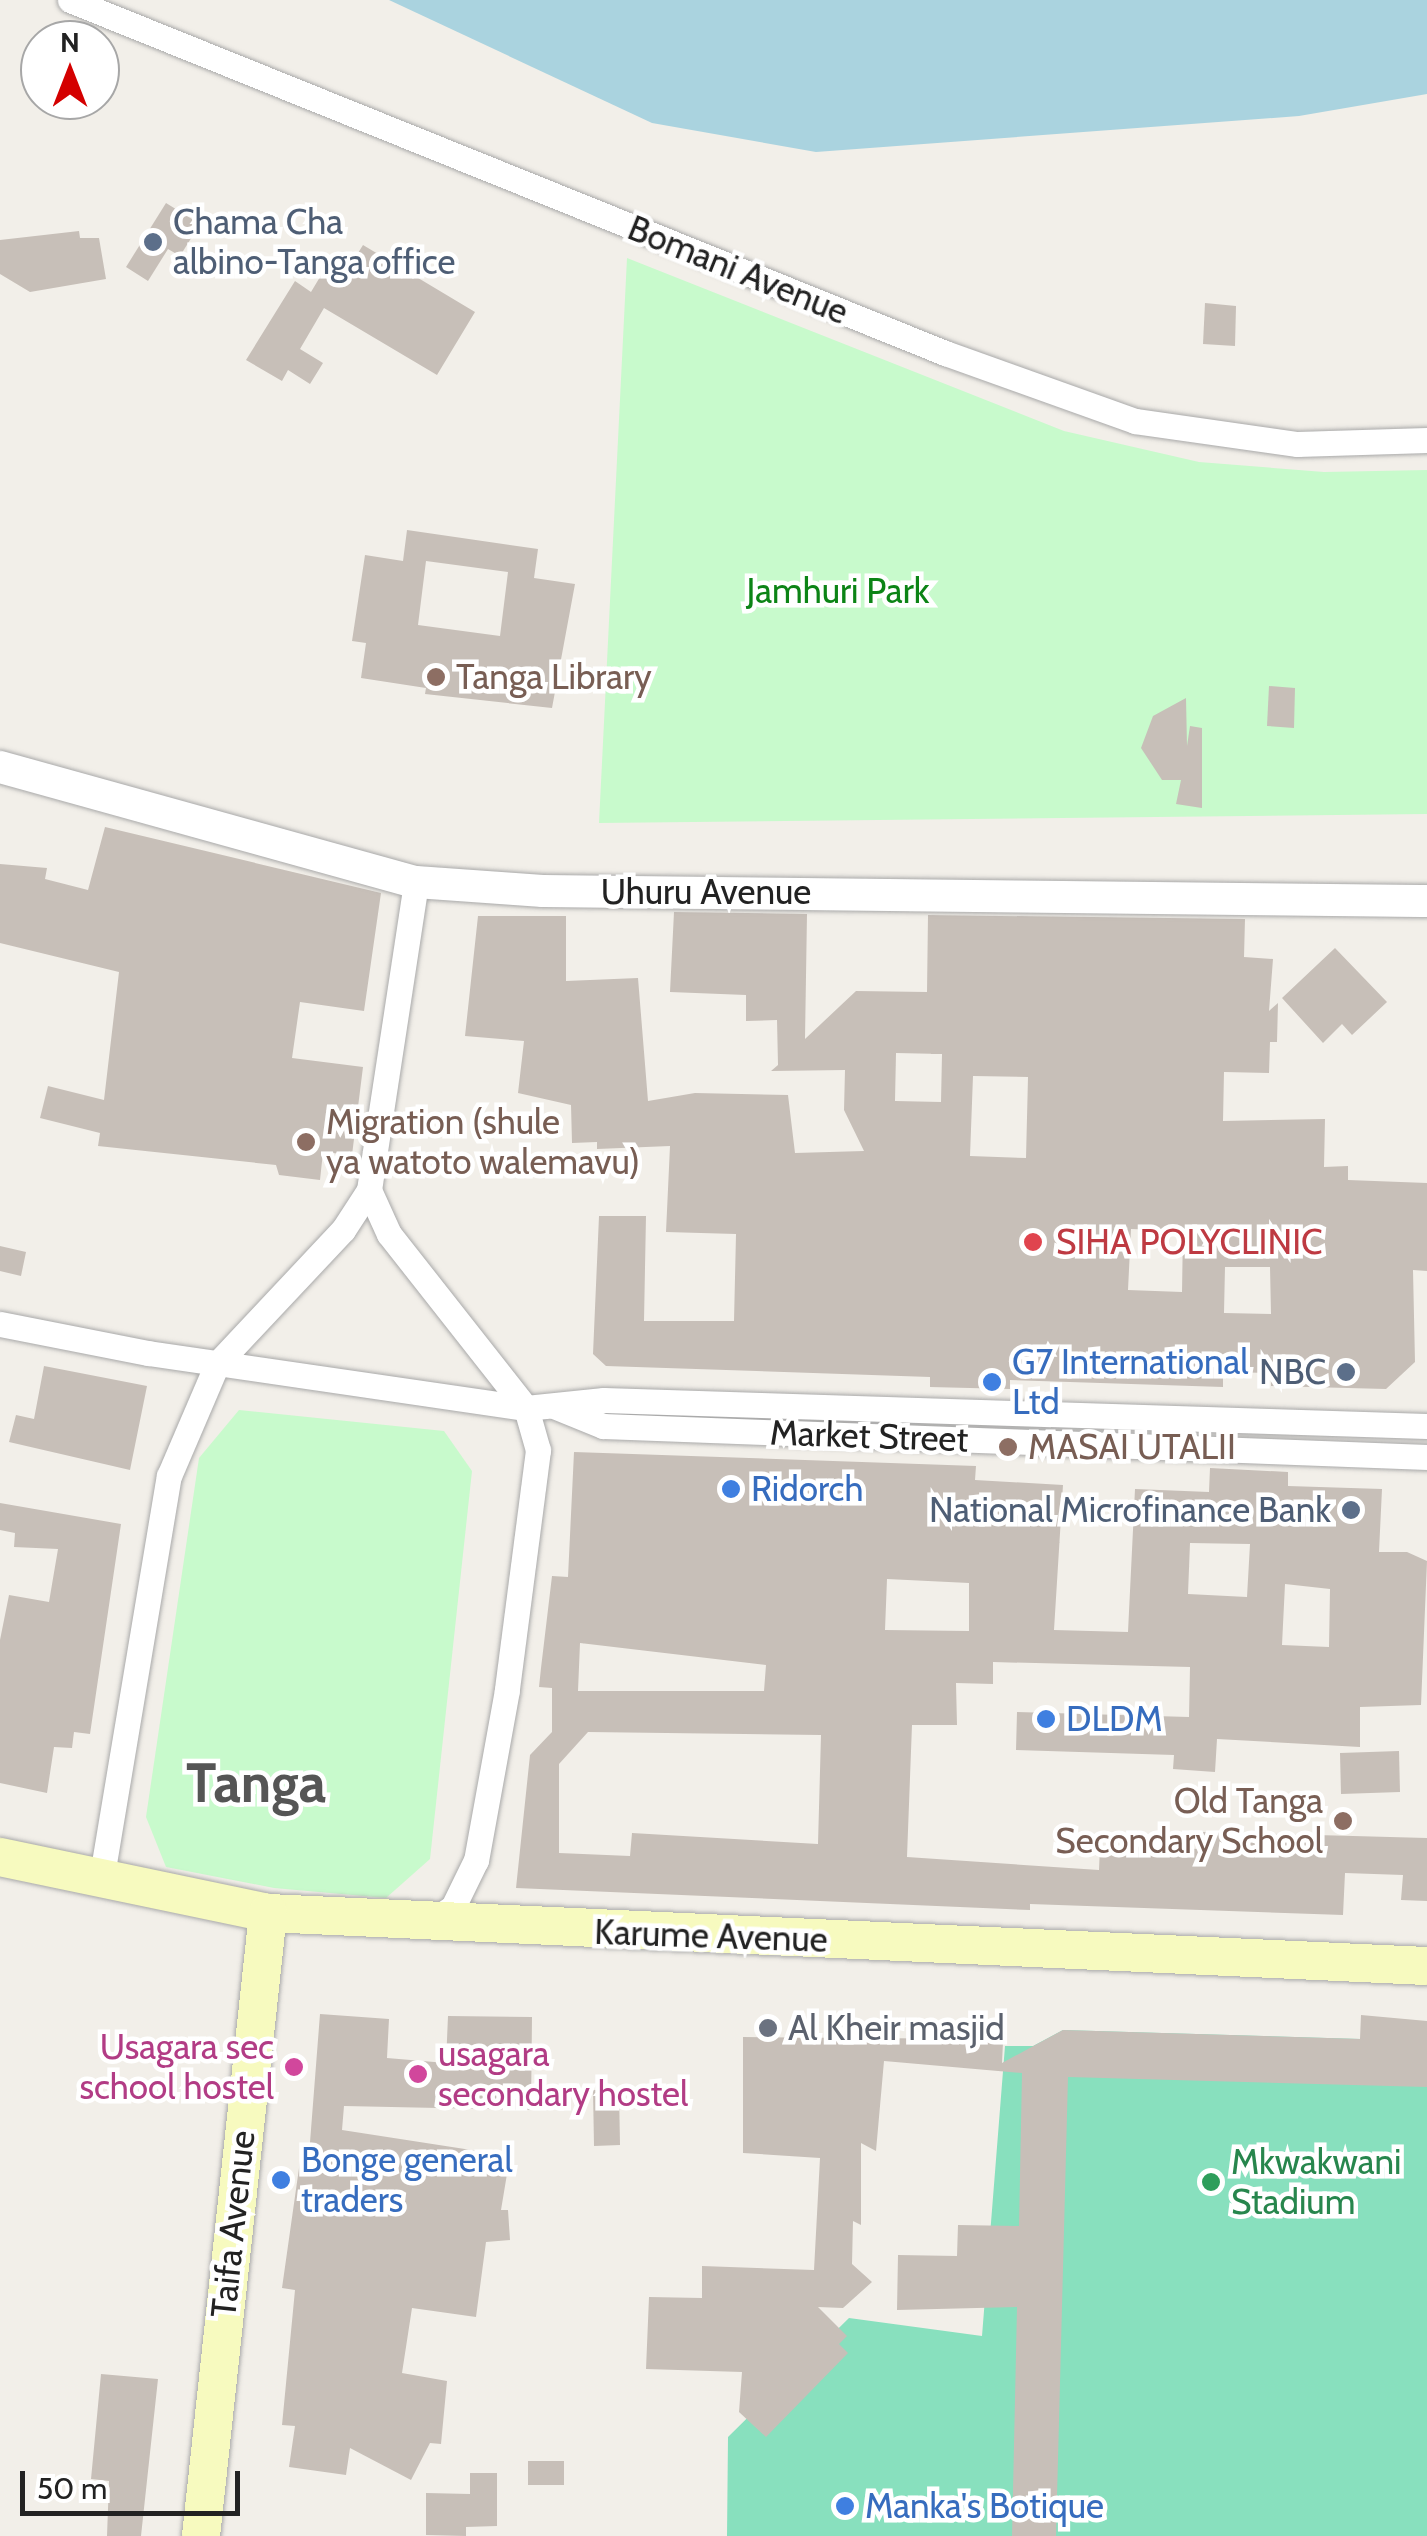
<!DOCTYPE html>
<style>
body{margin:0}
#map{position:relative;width:1427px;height:2536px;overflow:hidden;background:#f2efe9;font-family:Cabin,sans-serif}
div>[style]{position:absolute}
.park>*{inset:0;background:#c8facc}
.pitch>*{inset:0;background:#88e0be}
.water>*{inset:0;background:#aad3df}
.building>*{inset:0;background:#c7bfb8}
.roads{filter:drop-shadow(0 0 2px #a9a9a9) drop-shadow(0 0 2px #a9a9a9)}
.minor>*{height:25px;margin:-12.5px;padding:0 12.5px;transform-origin:12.5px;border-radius:12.5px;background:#fff}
.tertiary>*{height:32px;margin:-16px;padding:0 16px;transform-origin:16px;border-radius:16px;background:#fff}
.secondary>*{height:38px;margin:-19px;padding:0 19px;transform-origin:19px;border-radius:19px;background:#f7fabf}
.dots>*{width:28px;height:28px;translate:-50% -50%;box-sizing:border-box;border:5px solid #fff;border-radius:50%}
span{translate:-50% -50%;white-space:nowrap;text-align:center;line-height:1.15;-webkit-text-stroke:9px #fff;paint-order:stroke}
.service-label{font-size:35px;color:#4e5e75}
.left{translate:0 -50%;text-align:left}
.right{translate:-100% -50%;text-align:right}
.street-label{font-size:35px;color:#222}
.park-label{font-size:35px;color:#0c8416}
.education-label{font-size:35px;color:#785e54}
.health-label{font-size:35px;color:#be3a42}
.shop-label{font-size:35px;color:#366cbe}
.worship-label{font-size:35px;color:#5b616d}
.hotel-label{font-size:35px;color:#b23c85}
.leisure-label{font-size:35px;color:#27864d}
.town-label{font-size:55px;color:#555;font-weight:700}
.north{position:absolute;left:20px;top:20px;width:100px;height:100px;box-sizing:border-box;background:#fff;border:2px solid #a7a7a7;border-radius:50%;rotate:0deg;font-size:28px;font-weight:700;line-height:40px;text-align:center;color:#222}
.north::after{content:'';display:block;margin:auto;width:35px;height:45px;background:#d40000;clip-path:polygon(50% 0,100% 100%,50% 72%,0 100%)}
.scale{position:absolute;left:20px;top:2471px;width:220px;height:45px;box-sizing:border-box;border:5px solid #222;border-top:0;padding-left:12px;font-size:30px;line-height:35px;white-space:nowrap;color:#222;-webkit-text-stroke:8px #fff;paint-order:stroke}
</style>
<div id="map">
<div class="park">
<i style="clip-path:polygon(627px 258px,1064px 431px,1199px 462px,1324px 472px,1427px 470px,1427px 814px,599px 823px)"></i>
<i style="clip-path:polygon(239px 1410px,444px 1431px,472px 1471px,430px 1859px,386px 1898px,274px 1888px,166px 1867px,146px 1817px,199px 1458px)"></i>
</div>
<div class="pitch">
<i style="clip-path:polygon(1063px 2030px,1427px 2041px,1427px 2536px,727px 2536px,728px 2437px,849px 2318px,982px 2336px,1005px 2046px,1033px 2046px)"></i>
</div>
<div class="water">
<i style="clip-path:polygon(389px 0,1427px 0,1427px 94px,1299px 116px,816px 152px,652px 123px)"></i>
</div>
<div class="building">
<i style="clip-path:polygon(166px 203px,200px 224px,180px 256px,168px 249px,148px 281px,126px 267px)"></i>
<i style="clip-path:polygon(79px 231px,80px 238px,99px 238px,106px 279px,30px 292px,0 274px,0 240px)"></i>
<i style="clip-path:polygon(363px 245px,475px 312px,437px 375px,324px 308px,300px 349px,323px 363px,310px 384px,288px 370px,282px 381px,246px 360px,295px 281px,311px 292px,326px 267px,343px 277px)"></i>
<i style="clip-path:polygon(1205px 303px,1236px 306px,1235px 346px,1203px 344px)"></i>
<i style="clip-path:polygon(evenodd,407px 530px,538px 549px,534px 578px,575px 584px,552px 708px,425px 694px,426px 688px,361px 678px,366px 643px,352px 641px,365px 555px,403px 561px,407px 530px,426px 561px,508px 572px,500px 636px,418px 625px,426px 561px)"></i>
<i style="clip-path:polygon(1269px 686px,1295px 688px,1294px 728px,1267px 726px)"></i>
<i style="clip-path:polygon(1186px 698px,1187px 746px,1190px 726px,1202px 728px,1202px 808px,1176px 804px,1181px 780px,1162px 780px,1141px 748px,1153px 716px)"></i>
<i style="clip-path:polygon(105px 827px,381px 893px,364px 1011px,300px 1002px,292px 1058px,363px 1067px,352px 1155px,323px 1152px,320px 1180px,279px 1175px,276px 1165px,98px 1146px,100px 1133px,40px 1118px,48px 1086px,104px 1100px,119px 972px,0 943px,0 864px,47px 868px,45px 879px,88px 890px)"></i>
<i style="clip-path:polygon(evenodd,674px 912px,807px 914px,805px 1039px,856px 991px,927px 992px,928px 915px,1245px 919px,1244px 957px,1273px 959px,1269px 1011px,1278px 1003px,1277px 1042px,1270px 1042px,1269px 1073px,1224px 1072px,1223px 1121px,1325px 1119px,1324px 1167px,1348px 1166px,1348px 1180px,1427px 1183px,1427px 1271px,1413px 1270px,1415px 1362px,1386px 1389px,1271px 1386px,1271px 1373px,1223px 1372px,1223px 1387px,1010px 1380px,1010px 1389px,930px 1387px,930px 1377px,606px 1366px,593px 1354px,599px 1216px,646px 1216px,644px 1321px,734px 1321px,736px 1234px,666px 1232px,670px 1146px,597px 1149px,597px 1142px,572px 1143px,571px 1105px,518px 1093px,524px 1041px,465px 1036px,478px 916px,566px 916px,566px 981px,638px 978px,648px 1101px,695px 1093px,788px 1095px,795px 1153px,864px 1151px,844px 1110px,845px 1070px,771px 1071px,778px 1065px,777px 1020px,746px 1021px,746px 995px,670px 992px,674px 912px,896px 1053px,942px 1054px,941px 1102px,895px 1101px,896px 1053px,674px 912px,973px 1076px,1028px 1077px,1026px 1158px,970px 1156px,973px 1076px,674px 912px,1131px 1229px,1183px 1231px,1182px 1292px,1128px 1290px,1131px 1229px,674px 912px,1225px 1267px,1270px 1267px,1271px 1314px,1224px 1313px,1225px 1267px)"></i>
<i style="clip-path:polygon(1335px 948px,1387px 1002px,1352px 1035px,1342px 1024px,1323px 1043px,1282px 998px)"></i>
<i style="clip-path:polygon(0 1246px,26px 1252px,21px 1276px,0 1271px)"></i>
<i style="clip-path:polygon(44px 1366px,147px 1386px,130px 1470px,9px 1442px,16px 1415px,34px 1419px)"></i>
<i style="clip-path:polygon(evenodd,574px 1452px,976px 1466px,975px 1480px,1063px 1485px,1054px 1630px,1128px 1632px,1135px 1489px,1209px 1492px,1210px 1468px,1288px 1472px,1288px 1486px,1382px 1489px,1379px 1552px,1407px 1552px,1427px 1561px,1421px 1705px,1360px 1707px,1360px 1747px,1217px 1739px,1215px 1772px,1173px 1769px,1174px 1755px,1016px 1750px,1017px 1712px,1189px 1717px,1190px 1667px,993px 1662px,993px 1684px,956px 1683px,957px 1725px,912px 1725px,907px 1857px,1099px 1870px,1100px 1846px,1202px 1849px,1202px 1832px,1427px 1838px,1427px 1901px,1401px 1900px,1403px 1875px,1345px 1873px,1343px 1915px,1030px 1904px,1030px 1910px,516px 1888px,530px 1755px,552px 1732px,552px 1688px,539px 1687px,541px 1668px,552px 1576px,568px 1577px,574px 1452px,1190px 1543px,1250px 1544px,1247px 1597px,1188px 1594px,1190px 1543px,574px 1452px,887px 1579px,969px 1583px,969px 1631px,885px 1630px,887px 1579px,574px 1452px,1285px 1584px,1330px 1589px,1329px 1647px,1282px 1645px,1285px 1584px,574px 1452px,580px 1643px,766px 1665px,764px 1691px,578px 1691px,580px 1643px,574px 1452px,588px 1732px,821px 1735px,818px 1844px,632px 1833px,630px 1856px,559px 1853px,559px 1764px,588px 1732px)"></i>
<i style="clip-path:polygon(0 1503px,121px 1524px,90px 1734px,74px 1732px,72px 1748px,54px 1747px,47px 1793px,0 1783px,0 1640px,9px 1595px,49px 1602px,58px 1549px,14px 1547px,15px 1533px,0 1530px)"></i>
<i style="clip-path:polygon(1399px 1751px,1400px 1792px,1341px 1794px,1340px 1753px)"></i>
<i style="clip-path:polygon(320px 2014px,389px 2019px,387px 2058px,446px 2063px,448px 2016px,532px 2017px,531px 2110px,344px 2106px,342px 2130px,510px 2156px,501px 2210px,508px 2210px,510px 2240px,486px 2242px,476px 2317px,412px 2308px,402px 2373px,447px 2381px,441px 2444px,430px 2443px,411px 2480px,350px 2448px,346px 2475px,289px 2467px,295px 2426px,282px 2425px,295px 2290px,282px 2288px,301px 2154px,309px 2155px)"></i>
<i style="clip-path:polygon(1361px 2015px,1427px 2021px,1427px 2087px,1068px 2077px,1056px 2536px,1012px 2536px,1017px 2307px,897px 2310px,898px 2255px,957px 2256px,958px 2225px,1019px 2226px,1022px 2073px,884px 2061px,876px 2151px,861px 2143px,861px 2225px,853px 2221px,852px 2264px,872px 2282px,843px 2308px,818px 2307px,847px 2336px,839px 2344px,848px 2353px,766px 2437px,739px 2412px,742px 2372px,646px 2369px,649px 2297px,702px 2298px,702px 2266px,814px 2270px,820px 2158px,743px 2153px,743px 2037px,995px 2039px,1003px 2042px,1002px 2063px,1063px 2030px,1360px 2039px)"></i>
<i style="clip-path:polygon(593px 2090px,619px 2090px,620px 2145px,594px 2146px)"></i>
<i style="clip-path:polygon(101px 2374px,158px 2379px,141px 2536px,107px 2536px,109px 2481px,91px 2479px)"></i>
<i style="clip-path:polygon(528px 2461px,564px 2461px,564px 2485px,528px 2485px)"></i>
<i style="clip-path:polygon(470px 2473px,497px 2473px,497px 2526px,466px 2527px,466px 2536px,426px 2535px,426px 2493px,470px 2494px)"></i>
</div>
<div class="roads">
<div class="minor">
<i style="left:70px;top:0;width:944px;rotate:21.97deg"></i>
<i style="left:945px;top:353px;width:202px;rotate:19.7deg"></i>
<i style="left:1135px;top:421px;width:164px;rotate:8.1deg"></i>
<i style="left:1297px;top:444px;width:130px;rotate:-1.8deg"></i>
<i style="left:369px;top:1190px;width:48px;rotate:65.6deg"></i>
<i style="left:389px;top:1234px;width:221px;rotate:51.8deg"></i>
<i style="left:526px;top:1408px;width:44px;rotate:74.1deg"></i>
<i style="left:538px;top:1450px;width:242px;rotate:97.4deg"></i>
<i style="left:507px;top:1690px;width:173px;rotate:100.3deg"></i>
<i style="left:476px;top:1860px;width:52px;rotate:116.1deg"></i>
<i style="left:453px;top:1907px;width:29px;rotate:146deg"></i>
<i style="left:0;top:1324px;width:151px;rotate:11.1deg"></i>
<i style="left:148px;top:1353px;width:382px;rotate:8.3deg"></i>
<i style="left:526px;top:1408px;width:78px;rotate:-5.9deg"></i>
<i style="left:604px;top:1400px;width:823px;rotate:1.81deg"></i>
<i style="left:556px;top:1407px;width:51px;rotate:22deg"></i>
<i style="left:603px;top:1426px;width:825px;rotate:2.15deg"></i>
<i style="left:101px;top:1881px;width:411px;rotate:-80.5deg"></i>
<i style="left:169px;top:1476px;width:122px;rotate:-66.8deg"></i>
<i style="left:217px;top:1364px;width:184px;rotate:-46.8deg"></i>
<i style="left:343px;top:1230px;width:48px;rotate:-57deg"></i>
<i style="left:369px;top:1190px;width:312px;rotate:-81.3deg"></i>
</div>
<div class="tertiary">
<i style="left:0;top:767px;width:432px;rotate:15.5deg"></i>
<i style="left:416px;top:882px;width:127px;rotate:4.1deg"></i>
<i style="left:543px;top:891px;width:884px;rotate:0.65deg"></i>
</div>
<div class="secondary">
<i style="left:0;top:1857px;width:274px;rotate:11.8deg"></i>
<i style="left:268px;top:1913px;width:1160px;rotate:2.62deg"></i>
<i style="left:201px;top:2536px;width:627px;rotate:-83.86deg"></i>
</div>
</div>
<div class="dots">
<i style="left:153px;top:242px;background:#5c6f8a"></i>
<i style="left:436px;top:677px;background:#8d6e63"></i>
<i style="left:306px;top:1142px;background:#8d6e63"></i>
<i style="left:1033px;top:1242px;background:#e0444e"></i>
<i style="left:1346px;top:1372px;background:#5c6f8a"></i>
<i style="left:992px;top:1382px;background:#3f7fe0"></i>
<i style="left:1008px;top:1447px;background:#8d6e63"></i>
<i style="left:731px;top:1489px;background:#3f7fe0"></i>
<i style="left:1351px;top:1510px;background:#5c6f8a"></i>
<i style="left:1046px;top:1719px;background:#3f7fe0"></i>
<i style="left:1343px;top:1821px;background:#8d6e63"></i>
<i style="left:768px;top:2028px;background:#6b7280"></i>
<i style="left:294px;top:2067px;background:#d1479c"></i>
<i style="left:418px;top:2074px;background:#d1479c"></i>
<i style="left:281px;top:2180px;background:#3f7fe0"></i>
<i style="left:1211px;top:2182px;background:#2e9e5b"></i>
<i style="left:845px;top:2506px;background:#3f7fe0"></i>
</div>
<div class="service-label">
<span class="left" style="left:173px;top:242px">Chama Cha<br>albino-Tanga office</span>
<span class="right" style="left:1326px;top:1372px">NBC</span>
<span class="right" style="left:1331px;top:1510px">National Microfinance Bank</span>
</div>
<div class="street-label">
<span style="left:738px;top:270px;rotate:22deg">Bomani Avenue</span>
<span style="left:706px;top:892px">Uhuru Avenue</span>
<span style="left:869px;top:1436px;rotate:2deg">Market Street</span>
<span style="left:711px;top:1936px;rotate:2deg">Karume Avenue</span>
<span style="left:233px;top:2224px;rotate:-84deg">Taifa Avenue</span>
</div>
<div class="park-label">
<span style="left:838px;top:591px">Jamhuri Park</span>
</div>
<div class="education-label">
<span class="left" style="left:456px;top:677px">Tanga Library</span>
<span class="left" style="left:326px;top:1142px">Migration (shule<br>ya watoto walemavu)</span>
<span class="left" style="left:1028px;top:1447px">MASAI UTALII</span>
<span class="right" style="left:1323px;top:1821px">Old Tanga<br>Secondary School</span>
</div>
<div class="health-label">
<span class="left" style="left:1056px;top:1242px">SIHA POLYCLINIC</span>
</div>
<div class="shop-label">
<span class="left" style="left:1012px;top:1382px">G7 International<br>Ltd</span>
<span class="left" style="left:751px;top:1489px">Ridorch</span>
<span class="left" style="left:1066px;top:1719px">DLDM</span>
<span class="left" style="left:301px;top:2180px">Bonge general<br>traders</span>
<span class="left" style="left:865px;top:2506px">Manka's Botique</span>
</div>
<div class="worship-label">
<span class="left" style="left:788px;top:2028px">Al Kheir masjid</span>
</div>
<div class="hotel-label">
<span class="right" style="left:274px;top:2067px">Usagara sec<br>school hostel</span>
<span class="left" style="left:438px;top:2074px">usagara<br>secondary hostel</span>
</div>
<div class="leisure-label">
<span class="left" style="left:1231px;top:2182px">Mkwakwani<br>Stadium</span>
</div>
<div class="town-label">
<span style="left:256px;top:1783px">Tanga</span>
</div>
<div class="north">N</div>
<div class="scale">50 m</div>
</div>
